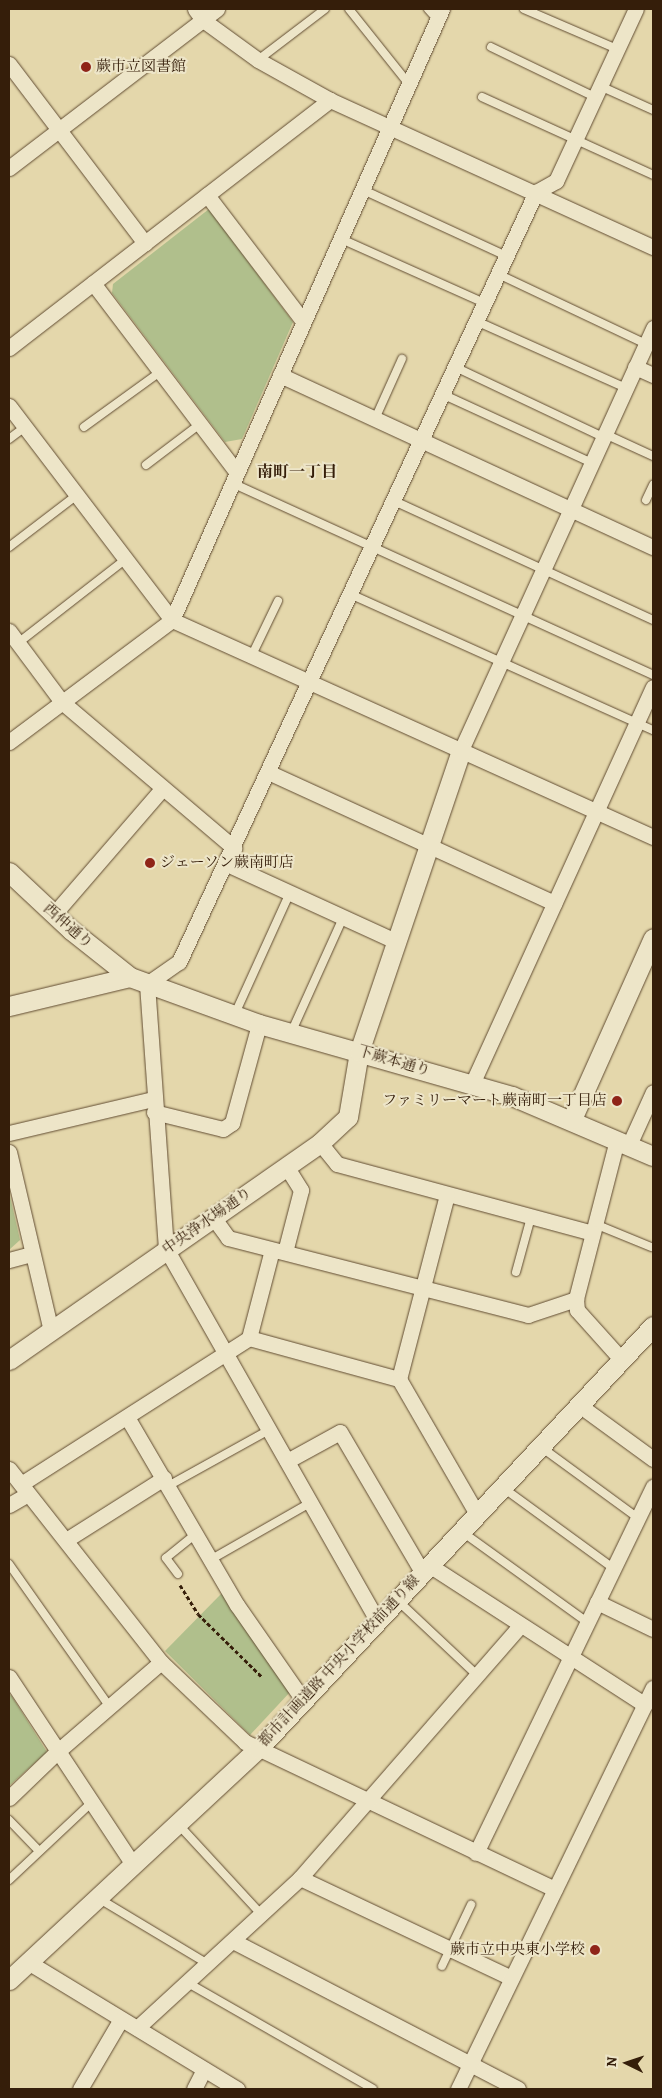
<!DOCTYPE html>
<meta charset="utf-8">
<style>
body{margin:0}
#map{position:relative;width:662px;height:2098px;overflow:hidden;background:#e4d7ab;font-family:Alegreya,"Noto Serif JP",serif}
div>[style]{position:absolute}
.green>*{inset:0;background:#b0bf8c}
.path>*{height:3px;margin-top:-1.5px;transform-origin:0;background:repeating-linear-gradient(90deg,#351e0a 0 4px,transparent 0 6.5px)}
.roads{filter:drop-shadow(0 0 1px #614c32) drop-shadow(0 0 1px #614c32)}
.service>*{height:8px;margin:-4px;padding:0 4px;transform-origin:4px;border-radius:4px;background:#ede5c8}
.minor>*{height:15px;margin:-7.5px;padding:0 7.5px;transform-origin:7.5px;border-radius:7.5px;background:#ede5c8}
.tertiary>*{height:19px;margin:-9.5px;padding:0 9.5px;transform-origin:9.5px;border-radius:9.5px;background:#ede5c8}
.dots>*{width:14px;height:14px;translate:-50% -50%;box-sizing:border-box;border:2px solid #ede5c8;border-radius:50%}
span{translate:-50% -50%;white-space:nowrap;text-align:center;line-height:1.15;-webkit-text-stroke:4px #ede5c8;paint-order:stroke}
.poi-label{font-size:15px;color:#351e0a}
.left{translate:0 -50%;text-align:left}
.right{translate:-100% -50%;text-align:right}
.street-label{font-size:15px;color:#351e0a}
.neighbourhood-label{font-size:16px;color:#351e0a;font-weight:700}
.frame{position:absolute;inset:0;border:10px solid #351e0a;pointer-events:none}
.north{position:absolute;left:602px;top:2038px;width:50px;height:50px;-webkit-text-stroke:4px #ede5c8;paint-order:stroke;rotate:274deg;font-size:14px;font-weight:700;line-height:20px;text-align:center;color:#351e0a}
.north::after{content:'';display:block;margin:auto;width:18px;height:22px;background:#351e0a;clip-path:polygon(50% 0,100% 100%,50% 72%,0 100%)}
</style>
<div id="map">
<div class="green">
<i style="clip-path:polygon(209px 209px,293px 322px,242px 439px,225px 442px,112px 293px,113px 284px)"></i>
<i style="clip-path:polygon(9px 1192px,20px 1240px,9px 1250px)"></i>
<i style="clip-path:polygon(222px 1593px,291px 1691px,250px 1735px,165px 1651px)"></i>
<i style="clip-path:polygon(11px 1695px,47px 1752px,9px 1786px,9px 1696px)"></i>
</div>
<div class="path">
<i style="left:180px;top:1585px;width:34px;rotate:58deg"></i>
<i style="left:198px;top:1614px;width:90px;rotate:44.5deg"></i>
</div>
<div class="roads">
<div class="service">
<i style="left:349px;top:9px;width:95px;rotate:51.4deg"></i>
<i style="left:428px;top:9px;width:13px;rotate:48deg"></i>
<i style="left:524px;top:9px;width:101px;rotate:23.3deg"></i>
<i style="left:491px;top:47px;width:115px;rotate:25.7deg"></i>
<i style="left:258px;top:60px;width:84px;rotate:-37.3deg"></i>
<i style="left:600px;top:86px;width:58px;rotate:24.4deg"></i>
<i style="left:482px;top:97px;width:188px;rotate:24.5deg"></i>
<i style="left:361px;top:189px;width:161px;rotate:24.7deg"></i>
<i style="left:339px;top:238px;width:159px;rotate:24.1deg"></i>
<i style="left:498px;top:274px;width:164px;rotate:25.3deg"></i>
<i style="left:476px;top:321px;width:164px;rotate:24.1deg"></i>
<i style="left:455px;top:367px;width:164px;rotate:25.3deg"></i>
<i style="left:442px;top:394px;width:165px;rotate:24.7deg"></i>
<i style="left:375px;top:419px;width:66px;rotate:-65.8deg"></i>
<i style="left:84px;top:427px;width:94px;rotate:-35.9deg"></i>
<i style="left:605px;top:434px;width:53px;rotate:24.6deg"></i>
<i style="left:9px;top:439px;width:20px;rotate:-37deg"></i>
<i style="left:146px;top:465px;width:68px;rotate:-37.2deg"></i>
<i style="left:232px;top:483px;width:463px;rotate:24.5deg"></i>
<i style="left:392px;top:500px;width:287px;rotate:24.7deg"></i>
<i style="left:646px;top:500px;width:17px;rotate:-65deg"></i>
<i style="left:9px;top:547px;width:86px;rotate:-37.4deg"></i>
<i style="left:350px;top:594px;width:332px;rotate:24.2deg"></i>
<i style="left:18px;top:643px;width:137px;rotate:-37.9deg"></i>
<i style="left:252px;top:655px;width:60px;rotate:-64.3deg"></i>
<i style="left:234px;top:1016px;width:133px;rotate:-65.6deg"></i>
<i style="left:291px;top:1033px;width:126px;rotate:-65.7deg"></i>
<i style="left:595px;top:1224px;width:61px;rotate:22.3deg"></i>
<i style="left:516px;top:1272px;width:57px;rotate:-74.7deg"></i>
<i style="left:541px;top:1447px;width:120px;rotate:36.2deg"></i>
<i style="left:168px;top:1486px;width:115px;rotate:-29deg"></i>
<i style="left:502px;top:1487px;width:137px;rotate:36.1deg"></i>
<i style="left:461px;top:1531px;width:155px;rotate:35.8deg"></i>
<i style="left:210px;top:1560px;width:115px;rotate:-29.7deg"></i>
<i style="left:9px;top:1564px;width:174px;rotate:54.8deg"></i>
<i style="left:178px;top:1574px;width:20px;rotate:-127deg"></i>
<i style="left:166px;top:1558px;width:38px;rotate:-39deg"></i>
<i style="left:396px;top:1599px;width:111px;rotate:43.2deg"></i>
<i style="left:9px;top:1820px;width:43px;rotate:45.9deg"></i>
<i style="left:177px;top:1823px;width:124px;rotate:47.3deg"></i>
<i style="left:9px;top:1880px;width:112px;rotate:-43.2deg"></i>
<i style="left:98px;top:1898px;width:128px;rotate:31deg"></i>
<i style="left:442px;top:1966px;width:68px;rotate:-64.6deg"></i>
<i style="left:188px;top:1983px;width:213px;rotate:29.8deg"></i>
</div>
<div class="minor">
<i style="left:195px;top:9px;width:14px;rotate:54deg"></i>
<i style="left:203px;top:20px;width:68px;rotate:36deg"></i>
<i style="left:258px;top:60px;width:82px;rotate:29.1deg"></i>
<i style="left:330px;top:100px;width:355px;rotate:24.5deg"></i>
<i style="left:9px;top:64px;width:225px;rotate:52.8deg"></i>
<i style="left:9px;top:168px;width:262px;rotate:-37.4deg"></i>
<i style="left:207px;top:195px;width:158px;rotate:52.7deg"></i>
<i style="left:93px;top:283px;width:238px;rotate:52.8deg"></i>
<i style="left:9px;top:348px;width:406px;rotate:-37.7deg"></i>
<i style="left:635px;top:367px;width:20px;rotate:24deg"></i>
<i style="left:280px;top:375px;width:411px;rotate:24.8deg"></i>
<i style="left:9px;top:406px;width:269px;rotate:52.7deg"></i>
<i style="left:172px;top:620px;width:528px;rotate:24.28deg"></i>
<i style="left:9px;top:631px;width:89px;rotate:53.3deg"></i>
<i style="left:62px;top:702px;width:226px;rotate:40.3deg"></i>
<i style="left:9px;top:742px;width:204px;rotate:-36.8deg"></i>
<i style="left:172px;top:620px;width:668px;rotate:-66.16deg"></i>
<i style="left:461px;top:750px;width:464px;rotate:-65.5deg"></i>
<i style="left:268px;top:772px;width:315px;rotate:24.6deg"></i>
<i style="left:227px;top:864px;width:185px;rotate:24.6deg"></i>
<i style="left:54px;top:914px;width:165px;rotate:-49.2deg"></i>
<i style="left:472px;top:1084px;width:436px;rotate:-65.5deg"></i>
<i style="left:154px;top:1112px;width:71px;rotate:13.8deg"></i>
<i style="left:223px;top:1129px;width:11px;rotate:-34deg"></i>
<i style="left:232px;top:1123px;width:103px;rotate:-74.7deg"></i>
<i style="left:9px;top:1133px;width:148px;rotate:-13.3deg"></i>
<i style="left:617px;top:1140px;width:164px;rotate:104.5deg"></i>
<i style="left:576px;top:1299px;width:11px;rotate:85deg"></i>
<i style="left:577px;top:1310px;width:66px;rotate:48.1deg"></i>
<i style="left:320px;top:1143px;width:27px;rotate:51deg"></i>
<i style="left:337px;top:1164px;width:264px;rotate:15.1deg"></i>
<i style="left:629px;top:1145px;width:58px;rotate:-65.6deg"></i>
<i style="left:9px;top:1152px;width:184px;rotate:76.8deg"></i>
<i style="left:213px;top:1217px;width:26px;rotate:54deg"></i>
<i style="left:228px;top:1238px;width:310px;rotate:14.4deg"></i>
<i style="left:528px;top:1315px;width:51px;rotate:-18.4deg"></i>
<i style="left:285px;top:1252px;width:64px;rotate:-75.5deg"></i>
<i style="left:301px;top:1190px;width:28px;rotate:-122deg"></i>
<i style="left:9px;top:1260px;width:24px;rotate:-15deg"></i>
<i style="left:249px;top:1338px;width:91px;rotate:-75.4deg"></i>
<i style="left:399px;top:1379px;width:190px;rotate:-75.4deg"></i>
<i style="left:579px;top:1405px;width:92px;rotate:36.1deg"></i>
<i style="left:127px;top:1417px;width:218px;rotate:59.7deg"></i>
<i style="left:237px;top:1605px;width:116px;rotate:55.2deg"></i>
<i style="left:287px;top:1461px;width:60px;rotate:-28.7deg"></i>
<i style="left:340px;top:1432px;width:162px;rotate:59.6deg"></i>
<i style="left:9px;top:1469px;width:246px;rotate:51.8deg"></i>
<i style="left:161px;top:1662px;width:116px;rotate:43.6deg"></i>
<i style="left:245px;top:1742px;width:343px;rotate:25.4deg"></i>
<i style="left:21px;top:1484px;width:271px;rotate:-32.6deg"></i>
<i style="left:249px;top:1338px;width:156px;rotate:15.3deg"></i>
<i style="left:399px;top:1379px;width:156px;rotate:60deg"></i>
<i style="left:9px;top:1505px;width:22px;rotate:-30deg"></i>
<i style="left:66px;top:1540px;width:116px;rotate:-32.3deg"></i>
<i style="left:429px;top:1565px;width:257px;rotate:32.9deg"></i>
<i style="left:597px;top:1602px;width:62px;rotate:25.7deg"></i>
<i style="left:377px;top:1620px;width:427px;rotate:-119.6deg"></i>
<i style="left:166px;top:1249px;width:266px;rotate:-94.1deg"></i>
<i style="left:147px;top:984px;width:39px;rotate:-35deg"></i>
<i style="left:179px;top:962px;width:849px;rotate:-65.13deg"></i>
<i style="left:536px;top:192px;width:23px;rotate:-29deg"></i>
<i style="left:556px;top:181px;width:190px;rotate:-65.1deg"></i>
<i style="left:9px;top:1677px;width:224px;rotate:56.5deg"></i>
<i style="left:9px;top:1798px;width:68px;rotate:-43.8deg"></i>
<i style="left:58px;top:1751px;width:136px;rotate:-40.8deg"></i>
<i style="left:476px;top:1853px;width:407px;rotate:-64.2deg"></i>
<i style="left:300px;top:1878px;width:234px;rotate:25.3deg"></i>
<i style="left:233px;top:1941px;width:321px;rotate:27.4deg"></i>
<i style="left:28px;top:1962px;width:245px;rotate:31.3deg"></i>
<i style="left:137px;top:2028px;width:222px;rotate:-42.6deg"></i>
<i style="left:300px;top:1878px;width:335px;rotate:-48.9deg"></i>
<i style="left:80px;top:2089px;width:81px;rotate:-59.6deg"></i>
<i style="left:194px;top:2089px;width:22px;rotate:-63deg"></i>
<i style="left:458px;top:2089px;width:446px;rotate:-64.1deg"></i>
</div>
<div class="tertiary">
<i style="left:9px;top:872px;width:85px;rotate:43.1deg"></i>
<i style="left:71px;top:930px;width:75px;rotate:38.5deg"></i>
<i style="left:130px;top:977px;width:137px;rotate:20deg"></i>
<i style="left:259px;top:1024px;width:263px;rotate:15.9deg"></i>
<i style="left:512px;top:1096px;width:153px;rotate:23.1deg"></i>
<i style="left:9px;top:1006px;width:124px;rotate:-13.5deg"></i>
<i style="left:572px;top:1119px;width:198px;rotate:-65.9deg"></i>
<i style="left:9px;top:1360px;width:379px;rotate:-34.9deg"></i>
<i style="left:320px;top:1143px;width:38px;rotate:-43deg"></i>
<i style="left:348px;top:1117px;width:66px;rotate:-80.4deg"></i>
<i style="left:359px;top:1052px;width:319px;rotate:-71.3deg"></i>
<i style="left:9px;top:1980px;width:340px;rotate:-42.9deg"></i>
<i style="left:258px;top:1749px;width:579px;rotate:-46.96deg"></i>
</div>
</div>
<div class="dots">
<i style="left:86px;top:67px;background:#8f2418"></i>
<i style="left:150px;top:863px;background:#8f2418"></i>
<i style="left:617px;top:1101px;background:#8f2418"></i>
<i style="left:595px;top:1950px;background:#8f2418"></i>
</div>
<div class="poi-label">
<span class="left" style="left:96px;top:67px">蕨市立図書館</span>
<span class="left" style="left:160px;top:863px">ジェーソン蕨南町店</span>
<span class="right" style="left:607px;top:1101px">ファミリーマート蕨南町一丁目店</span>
<span class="right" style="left:585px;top:1950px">蕨市立中央東小学校</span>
</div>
<div class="street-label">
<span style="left:68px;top:926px;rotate:41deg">西仲通り</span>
<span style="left:394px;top:1061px;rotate:16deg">下蕨本通り</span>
<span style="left:207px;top:1221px;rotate:-35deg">中央浄水場通り</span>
<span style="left:339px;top:1661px;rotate:-47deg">都市計画道路 中央小学校前通り線</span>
</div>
<div class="neighbourhood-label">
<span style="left:297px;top:472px">南町一丁目</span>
</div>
<div class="frame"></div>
<div class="north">N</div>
</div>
